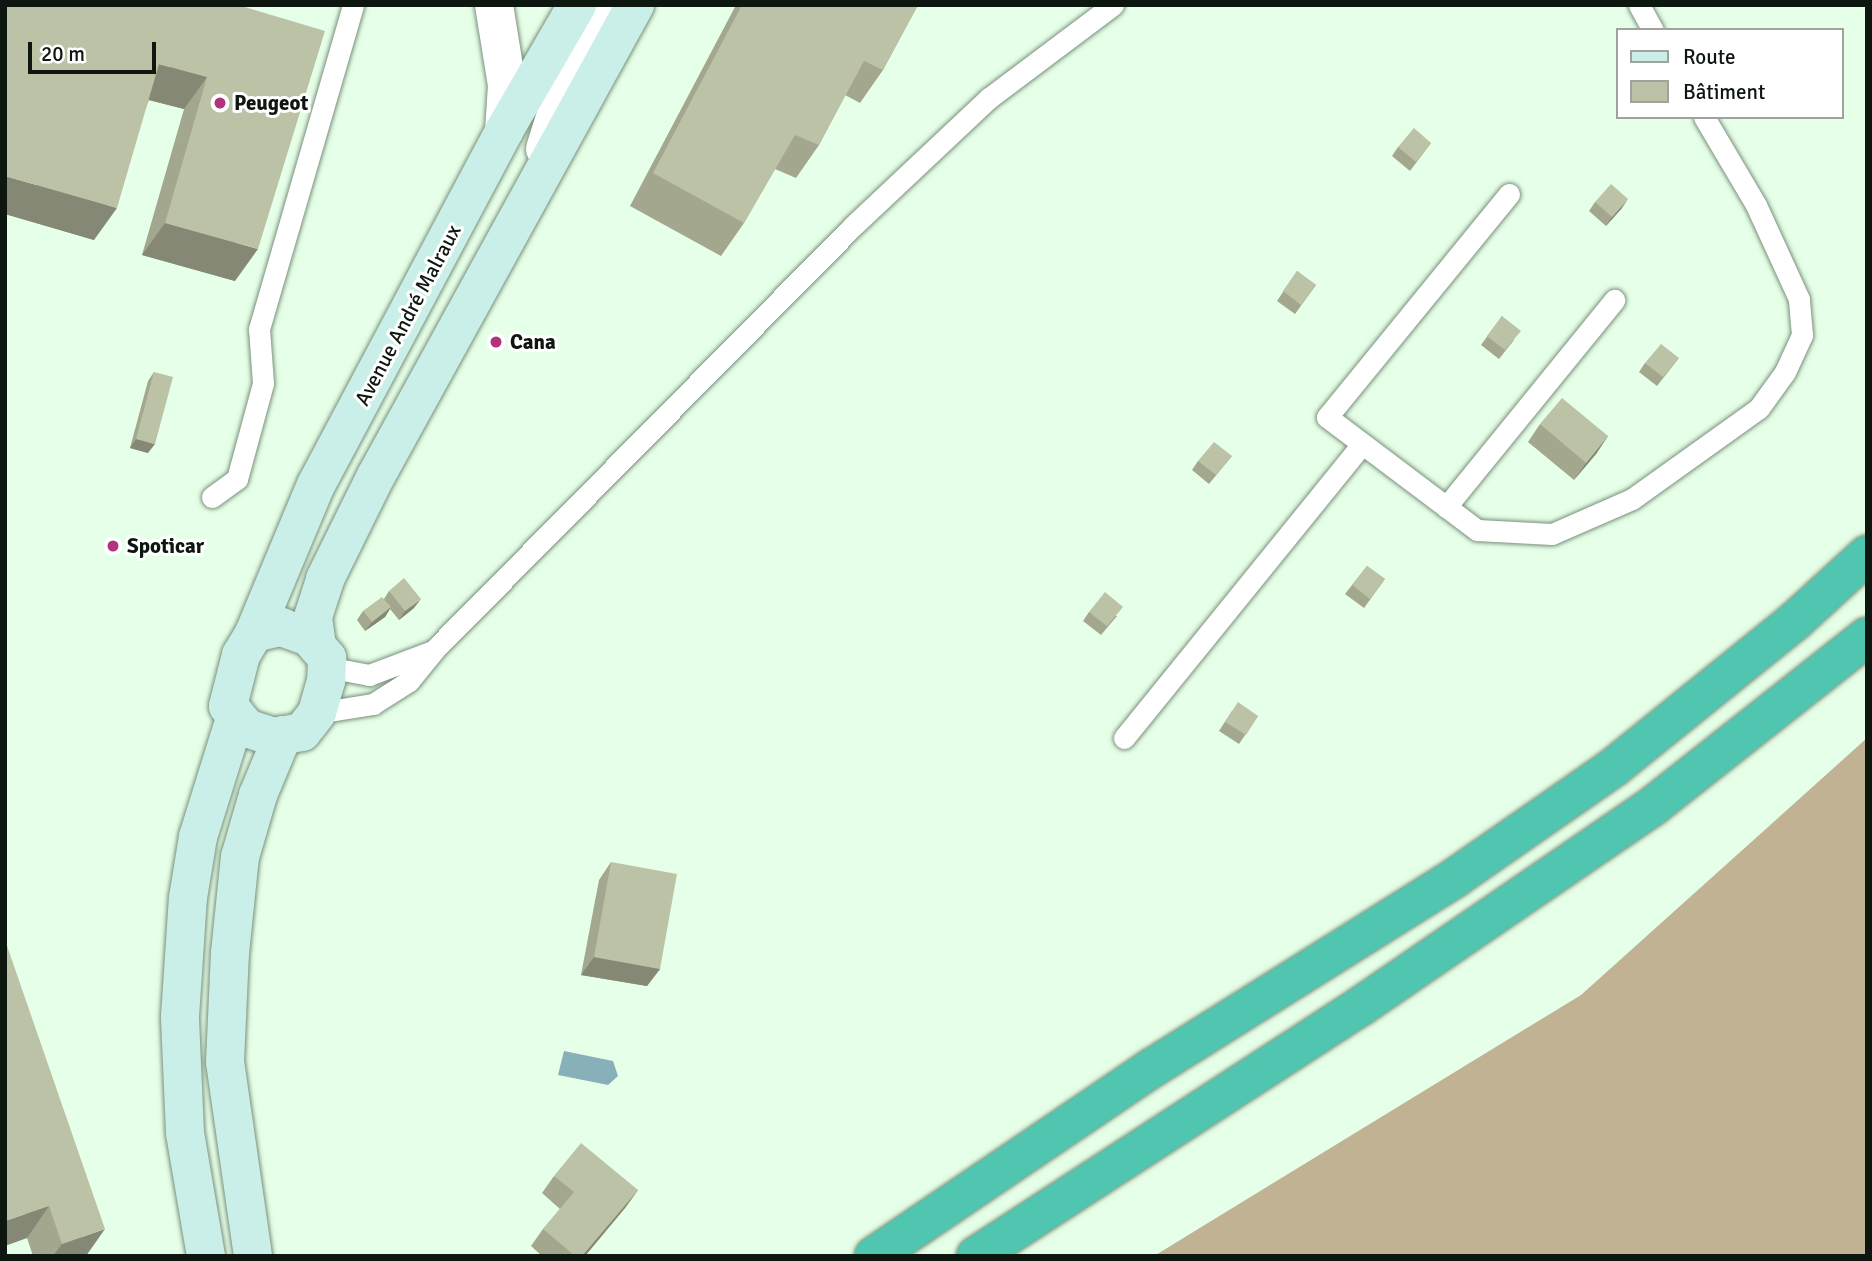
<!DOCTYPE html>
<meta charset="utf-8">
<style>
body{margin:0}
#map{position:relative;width:1872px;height:1261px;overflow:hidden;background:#e6ffe8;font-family:Signika,sans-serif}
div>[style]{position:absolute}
.forest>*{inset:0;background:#c1b293}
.water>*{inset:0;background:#88b0b9}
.roads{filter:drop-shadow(0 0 2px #7a907c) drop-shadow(0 0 2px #7a907c)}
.lane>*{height:21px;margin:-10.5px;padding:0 10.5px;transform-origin:10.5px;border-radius:10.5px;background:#fff}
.street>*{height:38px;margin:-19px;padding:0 19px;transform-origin:19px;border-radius:19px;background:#fff}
.secondary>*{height:38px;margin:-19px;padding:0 19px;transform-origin:19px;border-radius:19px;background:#caeee8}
.highway>*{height:38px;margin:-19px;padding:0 19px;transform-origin:19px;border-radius:19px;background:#50c6b1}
.wall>*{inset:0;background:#a2a78e}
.shaded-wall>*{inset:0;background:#848874}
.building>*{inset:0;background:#bcc2a5}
.dots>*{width:19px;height:19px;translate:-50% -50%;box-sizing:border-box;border:4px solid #fff;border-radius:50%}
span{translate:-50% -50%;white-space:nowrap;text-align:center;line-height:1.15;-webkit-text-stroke:6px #fff;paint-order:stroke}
.poi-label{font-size:21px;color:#0e170f;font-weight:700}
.left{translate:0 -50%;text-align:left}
.street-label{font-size:21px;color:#0e170f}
.frame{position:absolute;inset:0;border:7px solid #0e170f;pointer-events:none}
.legend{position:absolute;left:1616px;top:28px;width:228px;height:91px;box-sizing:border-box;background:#fff;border:2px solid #9fa29f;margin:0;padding:9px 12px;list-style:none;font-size:21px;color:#0e170f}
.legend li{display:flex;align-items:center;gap:14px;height:35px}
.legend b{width:35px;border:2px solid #9fa29f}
.scale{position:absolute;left:28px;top:42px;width:128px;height:32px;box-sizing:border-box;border:4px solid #0e170f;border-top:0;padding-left:9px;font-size:21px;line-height:24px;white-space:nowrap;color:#0e170f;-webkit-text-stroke:5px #fff;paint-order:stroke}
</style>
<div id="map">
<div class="forest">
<i style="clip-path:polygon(1867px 738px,1867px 1256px,1154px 1256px,1581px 995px)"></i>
</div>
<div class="water">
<i style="clip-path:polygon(564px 1051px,613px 1061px,618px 1076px,608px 1085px,558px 1075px)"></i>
</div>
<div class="roads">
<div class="lane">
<i style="left:1639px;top:5px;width:29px;rotate:61deg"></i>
<i style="left:1509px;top:194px;width:288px;rotate:129.2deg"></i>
<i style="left:1327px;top:417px;width:188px;rotate:37deg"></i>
<i style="left:1477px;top:530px;width:75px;rotate:3.1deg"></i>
<i style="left:1552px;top:534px;width:87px;rotate:-23.6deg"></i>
<i style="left:1632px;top:499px;width:156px;rotate:-35.6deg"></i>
<i style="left:1759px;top:408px;width:44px;rotate:-54.2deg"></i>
<i style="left:1785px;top:372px;width:41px;rotate:-65.3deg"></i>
<i style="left:1802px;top:335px;width:36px;rotate:-95deg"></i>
<i style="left:1799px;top:299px;width:103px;rotate:-114.6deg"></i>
<i style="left:1756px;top:205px;width:102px;rotate:-120.6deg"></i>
<i style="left:212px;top:497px;width:31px;rotate:-36deg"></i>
<i style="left:237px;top:479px;width:99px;rotate:-74.8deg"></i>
<i style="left:263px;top:383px;width:54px;rotate:-94.2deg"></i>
<i style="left:259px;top:329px;width:337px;rotate:-73.8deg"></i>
<i style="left:1446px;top:507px;width:267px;rotate:-50.9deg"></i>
<i style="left:327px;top:667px;width:43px;rotate:10.8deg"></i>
<i style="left:369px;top:675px;width:65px;rotate:-20.7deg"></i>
<i style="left:317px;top:713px;width:57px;rotate:-9.1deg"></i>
<i style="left:373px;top:704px;width:43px;rotate:-32.6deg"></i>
<i style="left:409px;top:681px;width:41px;rotate:-50.9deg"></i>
<i style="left:435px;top:649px;width:595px;rotate:-45.34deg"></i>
<i style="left:853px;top:226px;width:187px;rotate:-43.3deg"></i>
<i style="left:989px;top:98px;width:155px;rotate:-36.9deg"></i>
<i style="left:1124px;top:738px;width:378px;rotate:-51deg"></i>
</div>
<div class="street">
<i style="left:494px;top:5px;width:81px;rotate:80.8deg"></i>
<i style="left:507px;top:85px;width:46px;rotate:93.7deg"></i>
<i style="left:545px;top:149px;width:70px;rotate:-72.6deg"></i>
<i style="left:566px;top:82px;width:88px;rotate:-60.8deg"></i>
</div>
<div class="secondary">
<i style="left:281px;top:627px;width:30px;rotate:20deg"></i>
<i style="left:309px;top:637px;width:28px;rotate:49deg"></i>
<i style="left:327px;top:658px;width:23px;rotate:92deg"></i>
<i style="left:326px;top:681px;width:33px;rotate:106deg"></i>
<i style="left:317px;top:713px;width:24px;rotate:128deg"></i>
<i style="left:302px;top:732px;width:28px;rotate:170deg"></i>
<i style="left:274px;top:737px;width:28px;rotate:-162deg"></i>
<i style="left:247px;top:728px;width:29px;rotate:-131deg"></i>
<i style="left:228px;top:706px;width:53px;rotate:-75.7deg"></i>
<i style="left:241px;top:655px;width:26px;rotate:-59deg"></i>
<i style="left:254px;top:633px;width:28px;rotate:-13deg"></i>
<i style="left:254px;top:633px;width:160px;rotate:-67.3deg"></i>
<i style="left:316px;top:485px;width:401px;rotate:-62deg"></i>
<i style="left:504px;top:131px;width:146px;rotate:-59.9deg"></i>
<i style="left:317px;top:646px;width:29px;rotate:-98deg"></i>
<i style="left:313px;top:617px;width:40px;rotate:-72deg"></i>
<i style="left:325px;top:579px;width:115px;rotate:-63.7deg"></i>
<i style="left:376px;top:476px;width:538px;rotate:-61.19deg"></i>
<i style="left:206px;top:1256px;width:125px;rotate:-99.7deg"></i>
<i style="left:185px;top:1133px;width:116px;rotate:-92.5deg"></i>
<i style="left:180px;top:1017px;width:119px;rotate:-86.2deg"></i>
<i style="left:188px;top:898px;width:62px;rotate:-80.7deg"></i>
<i style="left:198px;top:837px;width:128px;rotate:-72.7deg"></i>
<i style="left:253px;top:1256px;width:196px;rotate:-98.2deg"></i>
<i style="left:225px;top:1062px;width:109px;rotate:-87.4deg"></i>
<i style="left:230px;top:953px;width:97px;rotate:-84.1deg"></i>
<i style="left:240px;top:857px;width:65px;rotate:-73.8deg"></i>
<i style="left:258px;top:795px;width:65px;rotate:-67.4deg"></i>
</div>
<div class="highway">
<i style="left:874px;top:1256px;width:336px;rotate:-34.1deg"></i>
<i style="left:1152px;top:1068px;width:359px;rotate:-32.1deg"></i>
<i style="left:1456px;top:877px;width:193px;rotate:-34.8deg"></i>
<i style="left:1614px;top:767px;width:233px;rotate:-38.9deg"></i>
<i style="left:1795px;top:621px;width:98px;rotate:-42.5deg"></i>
<i style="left:976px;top:1256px;width:459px;rotate:-33deg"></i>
<i style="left:1361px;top:1006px;width:354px;rotate:-34.4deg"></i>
<i style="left:1653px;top:806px;width:273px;rotate:-38.3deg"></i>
</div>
</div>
<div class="wall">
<i style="clip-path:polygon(238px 5px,235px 281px,142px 255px,184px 109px,149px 100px,94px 240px,5px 214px)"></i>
<i style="clip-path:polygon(736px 5px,918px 5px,883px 70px,860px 103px,845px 95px,819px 145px,796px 178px,775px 169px,744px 223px,721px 256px,630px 206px)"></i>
<i style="clip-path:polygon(1431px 143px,1410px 171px,1392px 156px,1398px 147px)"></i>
<i style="clip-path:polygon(1595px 202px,1622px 208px,1606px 226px,1589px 211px)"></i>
<i style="clip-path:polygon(1297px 271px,1316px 285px,1295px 314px,1277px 301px)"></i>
<i style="clip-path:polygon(1502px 316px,1514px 340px,1499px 359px,1481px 345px)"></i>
<i style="clip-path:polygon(1679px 358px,1657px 386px,1639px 372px,1645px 363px)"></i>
<i style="clip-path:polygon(154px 372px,148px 453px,130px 448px,148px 381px)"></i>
<i style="clip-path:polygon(1540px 424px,1608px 436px,1596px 454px,1574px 480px,1528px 442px)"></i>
<i style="clip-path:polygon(1232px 456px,1209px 484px,1192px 470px,1198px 461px)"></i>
<i style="clip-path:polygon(1367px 566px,1385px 579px,1364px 608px,1345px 594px)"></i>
<i style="clip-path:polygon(389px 591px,414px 608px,399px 620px,390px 609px,385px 617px,365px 631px,357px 620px,363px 611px,384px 599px)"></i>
<i style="clip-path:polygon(1089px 612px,1117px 616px,1101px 635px,1083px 621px)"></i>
<i style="clip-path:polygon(1232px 711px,1258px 716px,1239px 744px,1219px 731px)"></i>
<i style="clip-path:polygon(611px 862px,660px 969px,647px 986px,581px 975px,599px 880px)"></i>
<i style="clip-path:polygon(5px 940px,86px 1256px,33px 1256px,27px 1238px)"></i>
<i style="clip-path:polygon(554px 1176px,638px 1190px,625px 1208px,585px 1256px,542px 1256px,531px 1246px,543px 1229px,560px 1209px,542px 1193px)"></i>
</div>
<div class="shaded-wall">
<i style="clip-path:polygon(159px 64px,207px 77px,184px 109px,137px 97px)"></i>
<i style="clip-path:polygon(5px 176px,117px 208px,94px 240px,5px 214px)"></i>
<i style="clip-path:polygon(1628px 199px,1622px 208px,1606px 226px,1612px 217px)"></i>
<i style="clip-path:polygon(165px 223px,258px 249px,235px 281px,142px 255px)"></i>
<i style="clip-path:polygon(1608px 436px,1596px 454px,1574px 480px,1586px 463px)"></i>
<i style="clip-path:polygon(136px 439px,155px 444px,148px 453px,130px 448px)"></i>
<i style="clip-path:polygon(421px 599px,414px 608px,399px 620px,405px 611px)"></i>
<i style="clip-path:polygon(391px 607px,385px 617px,365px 631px,372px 622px)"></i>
<i style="clip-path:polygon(594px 957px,660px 969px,647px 986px,581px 975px)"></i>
<i style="clip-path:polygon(638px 1190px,625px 1208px,585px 1256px,582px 1256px)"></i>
<i style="clip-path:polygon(49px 1206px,27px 1238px,5px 1246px,5px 1221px)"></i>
<i style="clip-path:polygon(105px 1229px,86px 1256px,53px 1256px,62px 1244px)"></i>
</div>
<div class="building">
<i style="clip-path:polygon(5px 5px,238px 5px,325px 31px,258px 249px,165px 223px,207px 77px,159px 64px,117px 208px,5px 176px)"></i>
<i style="clip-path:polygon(742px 5px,918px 5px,883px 70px,864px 61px,819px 145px,795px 135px,744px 223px,653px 173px)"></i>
<i style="clip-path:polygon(1414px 128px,1431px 143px,1416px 162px,1398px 147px)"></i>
<i style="clip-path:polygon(1611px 184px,1628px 199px,1612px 217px,1595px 202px)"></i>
<i style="clip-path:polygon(1297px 271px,1316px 285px,1301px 305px,1283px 291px)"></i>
<i style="clip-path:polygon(1502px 316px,1521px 331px,1505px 350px,1487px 336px)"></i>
<i style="clip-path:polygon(1661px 344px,1679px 358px,1663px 377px,1645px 363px)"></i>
<i style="clip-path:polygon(154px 372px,173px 377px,155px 444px,136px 439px)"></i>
<i style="clip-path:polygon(1562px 398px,1608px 436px,1586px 463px,1540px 424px)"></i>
<i style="clip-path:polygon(1214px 442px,1232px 456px,1216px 475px,1198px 461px)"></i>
<i style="clip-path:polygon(1367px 566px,1385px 579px,1370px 599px,1352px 585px)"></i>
<i style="clip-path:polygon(404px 578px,421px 599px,405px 611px,389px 591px)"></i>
<i style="clip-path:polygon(1105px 592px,1123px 607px,1107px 626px,1089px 612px)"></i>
<i style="clip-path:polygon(382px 597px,391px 607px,372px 622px,363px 611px)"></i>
<i style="clip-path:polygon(1238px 702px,1258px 716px,1246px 735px,1225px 722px)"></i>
<i style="clip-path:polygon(611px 862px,677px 874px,660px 969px,594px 957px)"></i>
<i style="clip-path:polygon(5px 940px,105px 1229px,62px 1244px,49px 1206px,5px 1221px)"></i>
<i style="clip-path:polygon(581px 1143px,638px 1190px,582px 1256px,575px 1256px,543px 1229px,574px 1192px,554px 1176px)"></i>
</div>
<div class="dots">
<i style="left:220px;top:103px;background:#b3327c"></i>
<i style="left:496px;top:342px;background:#b3327c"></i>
<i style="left:113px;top:546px;background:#b3327c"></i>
</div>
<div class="poi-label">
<span class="left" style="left:234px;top:103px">Peugeot</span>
<span class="left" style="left:510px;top:342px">Cana</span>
<span class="left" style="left:127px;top:546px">Spoticar</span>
</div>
<div class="street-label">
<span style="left:408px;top:315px;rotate:-62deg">Avenue André Malraux</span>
</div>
<div class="frame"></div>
<ul class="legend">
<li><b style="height:9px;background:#caeee8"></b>Route</li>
<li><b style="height:19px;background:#bcc2a5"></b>Bâtiment</li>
</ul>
<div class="scale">20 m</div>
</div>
